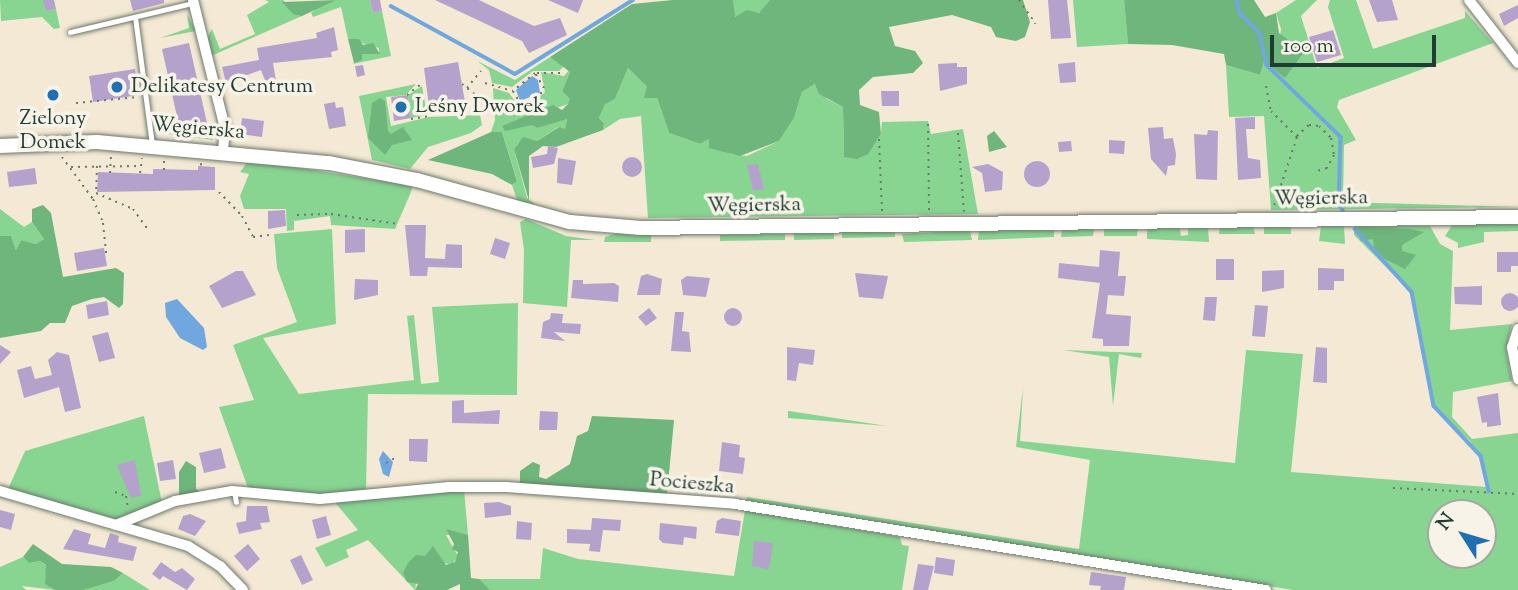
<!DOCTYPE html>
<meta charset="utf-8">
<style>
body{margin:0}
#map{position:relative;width:1518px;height:590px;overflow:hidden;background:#f4e9d4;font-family:"Sorts Mill Goudy",serif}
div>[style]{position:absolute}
.green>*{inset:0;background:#88d491}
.forest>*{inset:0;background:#6eb67b}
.water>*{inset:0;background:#71a7df}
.stream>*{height:3.5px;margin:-1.75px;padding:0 1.75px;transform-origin:1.75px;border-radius:1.75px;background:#71a7df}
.building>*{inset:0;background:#b4a2cc}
.round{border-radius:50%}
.path>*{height:2px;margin-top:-1px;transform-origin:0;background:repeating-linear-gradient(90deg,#6a796c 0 2px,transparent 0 7px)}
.roads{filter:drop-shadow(0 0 2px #6a796c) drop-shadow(0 0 2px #6a796c)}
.lane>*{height:5px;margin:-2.5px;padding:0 2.5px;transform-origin:2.5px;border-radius:2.5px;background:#fff}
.street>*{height:10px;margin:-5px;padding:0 5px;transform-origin:5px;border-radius:5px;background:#fff}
.secondary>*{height:14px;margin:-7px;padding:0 7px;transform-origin:7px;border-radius:7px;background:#fff}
.dots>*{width:19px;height:19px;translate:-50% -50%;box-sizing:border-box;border:4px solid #f7f3e8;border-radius:50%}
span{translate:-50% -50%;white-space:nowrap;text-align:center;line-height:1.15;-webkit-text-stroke:7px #f7f3e8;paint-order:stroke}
.poi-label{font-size:21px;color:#1f3d34}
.left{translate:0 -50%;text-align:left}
.street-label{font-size:21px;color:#1f3d34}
.north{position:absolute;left:1427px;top:499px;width:70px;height:70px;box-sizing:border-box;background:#f7f3e8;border:2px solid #a1aaa0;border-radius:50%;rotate:307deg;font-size:19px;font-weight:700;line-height:28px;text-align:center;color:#1f3d34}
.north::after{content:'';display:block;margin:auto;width:24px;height:32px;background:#1f6fb2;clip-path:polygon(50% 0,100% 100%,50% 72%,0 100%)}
.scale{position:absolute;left:1270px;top:35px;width:166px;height:32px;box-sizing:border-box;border:4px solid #1f3d34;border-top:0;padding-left:9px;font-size:21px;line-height:24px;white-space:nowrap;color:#1f3d34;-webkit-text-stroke:5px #f7f3e8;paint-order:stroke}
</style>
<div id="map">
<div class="green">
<i style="clip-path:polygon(0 0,47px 0,46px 11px,56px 9px,60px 28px,54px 29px,42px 17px,1px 21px)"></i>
<i style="clip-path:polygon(265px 0,283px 0,302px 16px,211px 56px,207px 38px,212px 29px,220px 49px,255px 34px,247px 15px,269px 2px)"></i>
<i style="clip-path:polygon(336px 0,370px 0,373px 13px,382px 11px,391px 56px,353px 64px,361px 54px,379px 54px,379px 48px,348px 39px,341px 7px,313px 17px,311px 13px,321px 5px)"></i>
<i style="clip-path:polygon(733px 0,770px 0,761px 12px,734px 17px)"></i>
<i style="clip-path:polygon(1073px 0,1124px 0,1128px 44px,1077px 47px)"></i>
<i style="clip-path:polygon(1296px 0,1317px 0,1301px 16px,1317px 68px,1344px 58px,1328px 7px,1330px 0,1356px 0,1373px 49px,1465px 18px,1465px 11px,1493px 43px,1339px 100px,1337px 107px,1356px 140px,1344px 145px,1343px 202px,1518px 207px,1271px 210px,1264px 116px,1229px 117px,1226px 65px,1260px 75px,1264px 60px,1276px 69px,1281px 29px,1276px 13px)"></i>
<i style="clip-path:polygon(187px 14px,196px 31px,160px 38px,189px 28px)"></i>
<i style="clip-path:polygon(550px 57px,568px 66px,570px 72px,562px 91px,571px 99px,568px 104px,502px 128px,532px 125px,537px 128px,567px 118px,565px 130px,558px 127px,537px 141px,519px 142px,514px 149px,527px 198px,536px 205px,517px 200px,512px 185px,517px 180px,502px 132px,491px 132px,495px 120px,493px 88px,509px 93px,517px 104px,532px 104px,545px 92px,541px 72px,564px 76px,569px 70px,564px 66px,559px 71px,533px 71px,512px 87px,492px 83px,489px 70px,477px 61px,515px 80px)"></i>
<i style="clip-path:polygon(628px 68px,647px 87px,647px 98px,657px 98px,669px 133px,700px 144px,709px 139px,731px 154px,747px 156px,779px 141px,794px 118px,802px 92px,815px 84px,827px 99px,843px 107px,844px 157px,874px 144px,881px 134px,882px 122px,928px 121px,931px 134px,963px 129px,978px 214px,648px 218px,641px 116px,620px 119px,603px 130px,604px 123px,599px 118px,605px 103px,615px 99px)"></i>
<i style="clip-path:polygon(416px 84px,406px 95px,386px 97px,391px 126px,429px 117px,480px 115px,482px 125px,471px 133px,428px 147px,410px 169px,372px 160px,359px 96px)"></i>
<i style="clip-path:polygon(422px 86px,427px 115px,411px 118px,408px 95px)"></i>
<i style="clip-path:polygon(212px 124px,218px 128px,213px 140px,161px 133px,211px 137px)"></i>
<i style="clip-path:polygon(249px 160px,401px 184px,412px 187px,411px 192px,395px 229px,331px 225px,330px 216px,294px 221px,294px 230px,287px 231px,286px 209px,244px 209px,240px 196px,249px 174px,240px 172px)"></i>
<i style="clip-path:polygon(0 209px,24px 227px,32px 222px,44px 239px,36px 244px,21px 240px,16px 250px,11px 236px,0 236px)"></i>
<i style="clip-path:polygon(526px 219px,566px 236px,595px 240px,571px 240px,567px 307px,523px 303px,524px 250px,520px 222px)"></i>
<i style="clip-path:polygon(1518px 223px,1518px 231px,1484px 232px,1484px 242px,1458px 248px,1458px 243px,1445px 236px,1453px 224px)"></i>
<i style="clip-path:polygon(evenodd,1354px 225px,1430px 226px,1440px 244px,1453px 251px,1450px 330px,1512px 324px,1506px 349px,1512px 381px,1453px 392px,1452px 417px,1472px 439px,1518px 433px,1518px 590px,1293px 590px,746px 503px,747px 497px,1079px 549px,1090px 460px,1016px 447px,1023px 387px,1020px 441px,1235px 463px,1246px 350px,1303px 354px,1291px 472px,1487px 487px,1480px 456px,1470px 441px,1433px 407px,1411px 292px,1354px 235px,1354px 225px,1441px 513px,1483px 513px,1483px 555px,1441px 555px,1441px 513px)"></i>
<i style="clip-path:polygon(1253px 226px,1255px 234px,1219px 234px,1220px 227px)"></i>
<i style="clip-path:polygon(1264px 226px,1291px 226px,1291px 234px,1264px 234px)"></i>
<i style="clip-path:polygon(1321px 226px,1344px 226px,1345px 244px,1319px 241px)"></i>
<i style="clip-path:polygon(1188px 227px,1208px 227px,1209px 242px,1147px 239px,1147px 228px,1180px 228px,1181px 236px,1188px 235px)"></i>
<i style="clip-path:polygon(1138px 228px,1137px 236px,1104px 236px,1104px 229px)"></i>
<i style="clip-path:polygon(332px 229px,336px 324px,263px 338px,299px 394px,414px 380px,407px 316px,414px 315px,421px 384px,439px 382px,432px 307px,518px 303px,517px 395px,368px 394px,366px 489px,463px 483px,330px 496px,248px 488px,219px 407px,254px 400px,233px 345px,297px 322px,277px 268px,274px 234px)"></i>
<i style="clip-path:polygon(1062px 229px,1094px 229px,1093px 236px,1061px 237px)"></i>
<i style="clip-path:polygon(970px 230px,972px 240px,904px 242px,902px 234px)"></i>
<i style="clip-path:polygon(979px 230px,1054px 229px,1054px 237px,978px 240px)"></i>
<i style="clip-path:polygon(842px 232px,895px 232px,895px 237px,842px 238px)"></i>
<i style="clip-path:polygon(618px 233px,651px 235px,651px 242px,604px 242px,605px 237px)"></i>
<i style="clip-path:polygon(794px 233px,834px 233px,834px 239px,794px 240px)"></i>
<i style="clip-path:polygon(785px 234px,785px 240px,720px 241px,720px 235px)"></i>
<i style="clip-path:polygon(1063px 350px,1142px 353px,1141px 358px,1119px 354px,1113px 406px,1109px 357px)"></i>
<i style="clip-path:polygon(788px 411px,789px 411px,887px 426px,788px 418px)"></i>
<i style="clip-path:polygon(144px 416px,162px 503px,120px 520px,8px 489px,25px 451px)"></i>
<i style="clip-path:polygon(464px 489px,468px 535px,446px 535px,458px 556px,452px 565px,420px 557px,415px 590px,368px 540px,346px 550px,349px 557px,326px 567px,315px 548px,358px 530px,334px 501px)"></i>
<i style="clip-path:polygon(745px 510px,900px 537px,902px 545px,909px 546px,902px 590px,490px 590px,480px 584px,479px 579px,540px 579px,543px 548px,578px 559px,734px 576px)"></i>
<i style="clip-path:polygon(23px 557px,29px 563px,40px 561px,47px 566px,45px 583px,55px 590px,22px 586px,26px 590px,0 590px,0 567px)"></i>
<i style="clip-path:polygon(123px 573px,150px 590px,84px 590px,114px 581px)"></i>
</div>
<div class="forest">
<i style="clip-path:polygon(336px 0,302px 16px,293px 14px,282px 2px)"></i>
<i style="clip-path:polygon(673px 0,733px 0,735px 17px,747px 10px,759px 13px,770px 0,1023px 0,1030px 22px,1025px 37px,1016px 41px,996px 37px,991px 27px,952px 15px,889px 27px,895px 46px,915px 51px,923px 63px,913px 73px,873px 77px,859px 90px,860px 105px,879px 112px,881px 134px,868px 154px,857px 159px,844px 157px,843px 107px,819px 94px,815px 84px,802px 92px,794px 118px,779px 141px,740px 156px,709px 148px,709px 139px,700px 144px,669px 133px,657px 98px,644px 98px,647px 87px,628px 68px,615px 99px,605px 104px,599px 118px,604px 123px,603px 130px,556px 147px,543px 146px,529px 156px,529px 201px,514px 149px,523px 137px,537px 141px,559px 127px,565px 129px,567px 119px,537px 128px,532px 125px,505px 131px,502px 126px,553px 105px,562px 110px,568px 104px,570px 99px,562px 91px,570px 72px,550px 57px,632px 4px)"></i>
<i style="clip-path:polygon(1124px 0,1254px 0,1265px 17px,1276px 13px,1279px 33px,1304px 52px,1285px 78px,1264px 61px,1260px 75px,1226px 65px,1224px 54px,1172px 45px,1128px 44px)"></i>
<i style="clip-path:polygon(348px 39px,359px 39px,363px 45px,373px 43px,380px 54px,362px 54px,362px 60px,354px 63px)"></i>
<i style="clip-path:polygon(380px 98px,385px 101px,388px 131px,391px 134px,403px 127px,412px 140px,392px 145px,385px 155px,368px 138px,372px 103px)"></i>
<i style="clip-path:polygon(994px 131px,1007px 147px,989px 152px,987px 136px)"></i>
<i style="clip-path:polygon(491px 132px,502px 132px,517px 181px,512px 185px,492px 174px,428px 160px)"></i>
<i style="clip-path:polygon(43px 205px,51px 213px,63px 277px,116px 268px,124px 273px,123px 304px,119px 308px,104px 297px,92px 299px,72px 306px,65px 323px,50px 323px,41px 331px,0 338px,0 236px,11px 236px,16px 250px,21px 240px,36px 244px,44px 239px,32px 222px,32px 209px)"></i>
<i style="clip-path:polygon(1360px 227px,1410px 229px,1424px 232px,1402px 245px,1402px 251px,1416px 255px,1405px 269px,1385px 259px,1374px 248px,1373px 239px,1361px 241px,1356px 229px)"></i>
<i style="clip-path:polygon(592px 416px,674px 420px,667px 495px,520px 483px,520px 471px,533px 462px,540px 465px,539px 477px,546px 479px,570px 464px,577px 436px,588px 431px)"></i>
<i style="clip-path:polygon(186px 461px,196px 467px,196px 489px,201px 492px,179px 496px,179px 472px)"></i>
<i style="clip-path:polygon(446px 529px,468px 535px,471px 578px,479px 579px,490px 590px,460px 590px,460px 584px,447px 590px,415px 590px,418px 584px,407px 582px,403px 573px,408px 563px,416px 555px,425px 556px,433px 546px,446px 565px,455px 562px,458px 552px,452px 549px,454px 544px)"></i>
<i style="clip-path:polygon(33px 544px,62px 564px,111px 567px,123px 573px,114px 581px,84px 590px,55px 590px,45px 584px,46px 565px,40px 561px,29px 563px,23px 557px)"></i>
</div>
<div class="water">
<i style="clip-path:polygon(532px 76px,538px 80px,540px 93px,520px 101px,516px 90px)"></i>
<i style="clip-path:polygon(177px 299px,204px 328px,207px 347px,203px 350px,180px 338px,166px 317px,165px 303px)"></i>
<i style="clip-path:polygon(383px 451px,393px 462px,389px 477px,383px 474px,379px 459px)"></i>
</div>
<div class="stream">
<i style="left:1237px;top:0;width:13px;rotate:77deg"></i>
<i style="left:1240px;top:13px;width:29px;rotate:46deg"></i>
<i style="left:1260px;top:34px;width:32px;rotate:77deg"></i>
<i style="left:1267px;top:65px;width:103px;rotate:44.2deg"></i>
<i style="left:1341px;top:137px;width:67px;rotate:91.7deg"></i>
<i style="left:1339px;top:204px;width:7px;rotate:56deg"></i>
<i style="left:391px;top:6px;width:141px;rotate:28.7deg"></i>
<i style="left:515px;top:74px;width:139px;rotate:-32.1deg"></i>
<i style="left:1355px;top:229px;width:85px;rotate:47.9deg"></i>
<i style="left:1412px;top:292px;width:116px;rotate:79.1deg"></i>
<i style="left:1434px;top:406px;width:69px;rotate:46.8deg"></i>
<i style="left:1481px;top:456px;width:36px;rotate:77deg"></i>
</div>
<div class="building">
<i style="clip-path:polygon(43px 0,54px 0,56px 9px,46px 11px)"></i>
<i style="clip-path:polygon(130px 0,164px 0,164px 3px,133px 11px)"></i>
<i style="clip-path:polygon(370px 0,380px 0,382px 11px,373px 13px)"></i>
<i style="clip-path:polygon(435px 0,479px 0,534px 26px,560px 18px,567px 35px,529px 53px,522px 41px)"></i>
<i style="clip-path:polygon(548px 0,583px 0,578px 13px)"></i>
<i style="clip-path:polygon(1048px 0,1067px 0,1071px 38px,1051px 39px)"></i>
<i style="clip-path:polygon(1369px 0,1392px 0,1398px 20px,1377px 22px)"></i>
<i style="clip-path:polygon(1518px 5px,1518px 18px,1504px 26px,1499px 14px)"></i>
<i style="clip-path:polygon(334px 27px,338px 50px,331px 52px,332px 57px,273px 63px,276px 81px,266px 83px,261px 70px,226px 83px,222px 67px,259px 60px,257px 48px,317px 38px,316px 33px)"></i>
<i style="clip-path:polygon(1333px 30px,1341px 55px,1317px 62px,1309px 37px)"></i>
<i style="clip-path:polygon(189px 43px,207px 123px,197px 131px,180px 130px,162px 49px)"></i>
<i style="clip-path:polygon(458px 62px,466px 108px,430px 114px,424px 68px)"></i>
<i style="clip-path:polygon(1075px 62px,1076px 82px,1060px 83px,1058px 64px)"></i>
<i style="clip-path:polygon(957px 63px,957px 67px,967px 67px,967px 84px,940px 91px,938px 64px)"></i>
<i style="clip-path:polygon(363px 65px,365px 75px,357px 77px,355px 66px)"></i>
<i style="clip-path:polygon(135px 69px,139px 95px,93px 102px,89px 76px)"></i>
<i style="clip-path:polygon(881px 91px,899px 91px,899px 106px,882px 106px)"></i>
<i style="clip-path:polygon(408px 95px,411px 118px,394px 121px,391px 97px)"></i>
<i style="clip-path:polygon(335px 102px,336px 108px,343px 107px,346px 126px,329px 129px,324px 104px)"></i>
<i style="clip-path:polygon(1255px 117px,1255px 129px,1246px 129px,1248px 158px,1260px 160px,1261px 178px,1238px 180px,1235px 118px)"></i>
<i style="clip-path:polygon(242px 118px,264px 121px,262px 137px,240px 134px)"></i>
<i style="clip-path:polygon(1163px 127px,1164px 139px,1173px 138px,1176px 154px,1175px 165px,1168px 166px,1166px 176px,1151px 159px,1148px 128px)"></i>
<i style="clip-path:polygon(1208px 130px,1218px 131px,1217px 180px,1196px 179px,1194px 134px,1207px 135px)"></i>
<i style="clip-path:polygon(1109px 140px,1125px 141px,1124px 154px,1109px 153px)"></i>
<i style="clip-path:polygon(1071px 141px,1072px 151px,1059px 152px,1058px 142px)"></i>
<i style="clip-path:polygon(548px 146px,558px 148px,554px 164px,533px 168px,531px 157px,547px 154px)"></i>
<i class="round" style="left:622px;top:157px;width:20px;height:20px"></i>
<i style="clip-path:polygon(558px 158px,576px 161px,572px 185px,557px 183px)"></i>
<i class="round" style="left:1024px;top:161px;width:26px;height:26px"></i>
<i style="clip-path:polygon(758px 164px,764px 190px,753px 190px,747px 165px)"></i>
<i style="clip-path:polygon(988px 164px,1003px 172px,1002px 190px,985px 192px,982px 173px,972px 167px)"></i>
<i style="clip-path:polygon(198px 166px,215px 167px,215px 190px,97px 192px,98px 172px,153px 174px,153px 169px,198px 170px)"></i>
<i style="clip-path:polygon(35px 168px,37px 184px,9px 187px,7px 172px)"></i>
<i style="clip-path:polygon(285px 210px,286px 226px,268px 229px,268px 211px)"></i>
<i style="clip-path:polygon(405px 225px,426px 225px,425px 258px,445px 259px,446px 244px,462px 245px,462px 268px,428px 267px,427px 276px,410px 276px)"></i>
<i style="clip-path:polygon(365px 229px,365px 252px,345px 253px,345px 230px)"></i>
<i style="clip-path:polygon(495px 238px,510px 243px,505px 259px,490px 254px)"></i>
<i style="clip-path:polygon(104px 248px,107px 266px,77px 271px,74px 253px)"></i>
<i style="clip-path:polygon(1100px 250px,1120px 252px,1118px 276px,1126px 276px,1124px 296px,1108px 295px,1106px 314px,1131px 316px,1129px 346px,1103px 346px,1103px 339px,1092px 338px,1100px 283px,1058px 278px,1059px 263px,1099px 267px)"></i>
<i style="clip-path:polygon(1497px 252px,1518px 252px,1518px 266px,1511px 266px,1511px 272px,1497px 272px)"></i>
<i style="clip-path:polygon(1216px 259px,1234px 259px,1234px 280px,1216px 280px)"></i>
<i style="clip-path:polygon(1318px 268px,1344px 269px,1344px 281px,1334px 281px,1334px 290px,1318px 290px)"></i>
<i style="clip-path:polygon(1284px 270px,1284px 288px,1262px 292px,1262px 271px)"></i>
<i style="clip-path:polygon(236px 271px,243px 271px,256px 295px,222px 308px,209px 286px)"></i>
<i style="clip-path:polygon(855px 273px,888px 276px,883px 299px,859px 297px)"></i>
<i style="clip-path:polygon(647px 274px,662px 279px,660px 295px,637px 295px,641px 276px)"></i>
<i style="clip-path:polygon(687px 276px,710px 278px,706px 297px,683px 295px,681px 280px)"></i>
<i style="clip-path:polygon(355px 279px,378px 280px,378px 295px,354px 300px)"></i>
<i style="clip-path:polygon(573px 280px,583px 280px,583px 284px,614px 283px,619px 286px,618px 302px,571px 298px)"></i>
<i style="clip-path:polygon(1482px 286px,1482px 305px,1455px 304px,1454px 287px)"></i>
<i class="round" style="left:1501px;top:293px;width:18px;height:18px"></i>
<i style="clip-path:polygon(1205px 297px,1217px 297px,1215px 321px,1203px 320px)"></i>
<i style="clip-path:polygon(107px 301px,109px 315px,88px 319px,86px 305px)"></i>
<i style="clip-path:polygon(1255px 305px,1268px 306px,1265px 337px,1252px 336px)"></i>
<i style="clip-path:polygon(649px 308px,657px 318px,646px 326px,638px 317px)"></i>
<i class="round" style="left:724px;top:308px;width:18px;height:18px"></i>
<i style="clip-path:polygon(675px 312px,684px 312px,682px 331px,689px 332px,691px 352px,671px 351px)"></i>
<i style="clip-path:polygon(551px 313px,563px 314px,562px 323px,581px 324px,580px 334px,554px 332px,565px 341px,541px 338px,543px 322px,550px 319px)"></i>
<i style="clip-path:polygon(108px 332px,115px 358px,99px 362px,92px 336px)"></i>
<i style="clip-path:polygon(0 345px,11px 352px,0 364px)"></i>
<i style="clip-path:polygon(787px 347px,815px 350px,813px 365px,799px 363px,796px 381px,787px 380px)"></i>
<i style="clip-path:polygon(1316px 347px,1327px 348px,1327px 383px,1313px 382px)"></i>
<i style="clip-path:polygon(57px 352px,69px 355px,81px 408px,65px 412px,59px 387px,24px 398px,17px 370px,31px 366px,35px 379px,52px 375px,48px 360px)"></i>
<i style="clip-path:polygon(1498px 393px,1501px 425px,1487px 427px,1487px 422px,1482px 423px,1477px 397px)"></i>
<i style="clip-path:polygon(464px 400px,464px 413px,500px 410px,499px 424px,452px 423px,452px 401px)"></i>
<i style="clip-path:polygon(540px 411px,558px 412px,557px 430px,539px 430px)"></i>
<i style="clip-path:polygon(409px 439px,428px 439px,427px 462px,409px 461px)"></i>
<i style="clip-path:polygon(722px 442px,740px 445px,739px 457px,745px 458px,743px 474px,719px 471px)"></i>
<i style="clip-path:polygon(221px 448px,226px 468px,204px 473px,199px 453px)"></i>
<i style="clip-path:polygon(135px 460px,141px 496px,131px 498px,117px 465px)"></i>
<i style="clip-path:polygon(173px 460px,176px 479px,160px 481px,157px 463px)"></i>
<i style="clip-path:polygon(499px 502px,511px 506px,511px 515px,485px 518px,484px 503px)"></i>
<i style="clip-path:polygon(247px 506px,267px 506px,270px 522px,260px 523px,262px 529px,239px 534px,236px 523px,246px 521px)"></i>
<i style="clip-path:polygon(0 510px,15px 514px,11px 530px,0 527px)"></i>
<i style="clip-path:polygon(190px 514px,206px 521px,195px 536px,178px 529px,183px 516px)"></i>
<i style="clip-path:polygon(326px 516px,331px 535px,317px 539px,312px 520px)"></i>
<i style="clip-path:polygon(592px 518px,621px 520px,620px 531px,603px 530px,600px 552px,589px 551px,590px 544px,567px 543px,567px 529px,591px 530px)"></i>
<i style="clip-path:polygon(722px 518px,741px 521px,739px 536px,715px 533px,717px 521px)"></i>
<i style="clip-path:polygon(517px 521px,532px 523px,531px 540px,516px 539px)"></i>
<i style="clip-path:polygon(660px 523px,697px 527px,696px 539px,684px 537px,683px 545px,663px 543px,659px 539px)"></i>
<i style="clip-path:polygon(74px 529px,91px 534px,88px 544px,105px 548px,110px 533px,119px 536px,118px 542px,137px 547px,133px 561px,63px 549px)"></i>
<i style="clip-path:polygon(754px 541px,773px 543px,769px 569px,752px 566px)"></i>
<i style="clip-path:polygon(248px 544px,260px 559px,247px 571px,234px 556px)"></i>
<i style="clip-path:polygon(301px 555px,313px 580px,302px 585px,290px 560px)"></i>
<i style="clip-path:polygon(936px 557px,955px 560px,953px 576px,934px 573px)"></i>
<i style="clip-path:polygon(161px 562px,175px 572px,182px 568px,195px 579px,187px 590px,163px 576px,160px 580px,152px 574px)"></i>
<i style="clip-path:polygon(918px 564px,934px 566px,928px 590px,913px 590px)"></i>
<i style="clip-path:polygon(1091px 572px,1126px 577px,1124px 590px,1100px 590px,1101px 586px,1089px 585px)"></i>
</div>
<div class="path">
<i style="left:1019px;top:0;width:29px;rotate:55deg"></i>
<i style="left:537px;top:73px;width:23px"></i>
<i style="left:485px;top:83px;width:29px;rotate:16deg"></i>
<i style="left:513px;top:91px;width:14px;rotate:60deg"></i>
<i style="left:520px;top:103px;width:17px;rotate:-10deg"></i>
<i style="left:537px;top:100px;width:14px;rotate:-60deg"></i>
<i style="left:544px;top:88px;width:17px;rotate:-121deg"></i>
<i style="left:535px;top:73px;width:28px;rotate:141deg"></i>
<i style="left:462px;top:84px;width:35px;rotate:39deg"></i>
<i style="left:1266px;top:86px;width:25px;rotate:79deg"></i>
<i style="left:1271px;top:111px;width:37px;rotate:45deg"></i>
<i style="left:1297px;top:137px;width:73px;rotate:108.4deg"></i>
<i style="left:467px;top:88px;width:22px;rotate:-51deg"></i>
<i style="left:407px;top:95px;width:18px;rotate:-38deg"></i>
<i style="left:76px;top:103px;width:62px;rotate:-5.5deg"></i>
<i style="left:411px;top:119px;width:18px;rotate:-9deg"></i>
<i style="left:928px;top:124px;width:87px;rotate:89.3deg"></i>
<i style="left:958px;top:133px;width:79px;rotate:85.7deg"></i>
<i style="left:1297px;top:136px;width:16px;rotate:-43deg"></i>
<i style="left:1309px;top:125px;width:10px;rotate:6deg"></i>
<i style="left:1319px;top:126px;width:17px;rotate:45deg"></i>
<i style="left:1331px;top:138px;width:17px;rotate:80deg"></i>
<i style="left:1334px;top:155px;width:15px;rotate:118deg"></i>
<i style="left:1327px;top:168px;width:10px;rotate:163deg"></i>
<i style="left:879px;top:139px;width:73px;rotate:87.6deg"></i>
<i style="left:62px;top:157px;width:52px;rotate:53.6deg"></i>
<i style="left:93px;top:199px;width:26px;rotate:67deg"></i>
<i style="left:103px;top:223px;width:31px;rotate:84deg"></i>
<i style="left:200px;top:164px;width:7px;rotate:16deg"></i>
<i style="left:97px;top:166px;width:27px;rotate:92deg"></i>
<i style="left:96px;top:193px;width:40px;rotate:23.4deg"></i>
<i style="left:133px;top:209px;width:24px;rotate:54deg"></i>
<i style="left:71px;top:167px;width:70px;rotate:-0.8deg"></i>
<i style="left:141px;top:166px;width:8px;rotate:-83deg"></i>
<i style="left:164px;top:170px;width:10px;rotate:-90deg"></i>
<i style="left:110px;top:173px;width:17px;rotate:-87deg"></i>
<i style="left:140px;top:173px;width:6px;rotate:-81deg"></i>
<i style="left:219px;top:192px;width:33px;rotate:46deg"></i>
<i style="left:242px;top:216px;width:24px;rotate:62deg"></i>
<i style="left:253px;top:237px;width:16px;rotate:-7deg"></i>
<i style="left:297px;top:215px;width:34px;rotate:-2deg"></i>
<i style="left:331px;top:214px;width:68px;rotate:8.5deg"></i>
<i style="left:386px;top:463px;width:10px;rotate:-29deg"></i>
<i style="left:1393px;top:488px;width:125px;rotate:2.7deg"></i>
<i style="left:115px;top:492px;width:12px;rotate:20deg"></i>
<i style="left:126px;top:496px;width:12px;rotate:81deg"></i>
</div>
<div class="roads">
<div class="lane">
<i style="left:135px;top:17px;width:129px;rotate:82.4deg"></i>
<i style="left:70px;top:32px;width:126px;rotate:-13.3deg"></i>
<i style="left:234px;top:491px;width:11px;rotate:80deg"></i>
</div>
<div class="street">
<i style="left:193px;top:0;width:132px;rotate:76deg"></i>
<i style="left:225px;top:128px;width:24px;rotate:95deg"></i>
<i style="left:1469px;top:0;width:80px;rotate:52.1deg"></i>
<i style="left:1518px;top:329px;width:19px;rotate:108deg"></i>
<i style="left:1512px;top:347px;width:33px;rotate:79deg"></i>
<i style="left:0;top:491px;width:196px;rotate:16.3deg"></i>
<i style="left:188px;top:546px;width:38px;rotate:32deg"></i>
<i style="left:220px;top:566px;width:33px;rotate:46deg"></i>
<i style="left:116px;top:525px;width:64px;rotate:-22.1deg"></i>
<i style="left:175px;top:501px;width:58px;rotate:-10deg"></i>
<i style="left:232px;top:491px;width:88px;rotate:5.2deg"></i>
<i style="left:320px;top:499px;width:130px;rotate:-5.3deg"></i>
<i style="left:449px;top:487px;width:57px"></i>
<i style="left:506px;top:487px;width:230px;rotate:4.2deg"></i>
<i style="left:735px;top:504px;width:538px;rotate:9.2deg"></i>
</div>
<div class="secondary">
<i style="left:0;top:146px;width:97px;rotate:-2.4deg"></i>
<i style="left:97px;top:142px;width:233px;rotate:5.2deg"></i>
<i style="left:329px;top:163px;width:90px;rotate:10.9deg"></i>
<i style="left:417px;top:180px;width:159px;rotate:15.4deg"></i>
<i style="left:570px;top:222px;width:71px;rotate:4.8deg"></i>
<i style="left:641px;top:228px;width:877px;rotate:-0.72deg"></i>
</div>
</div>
<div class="dots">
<i style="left:117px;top:87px;background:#1f6fb2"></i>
<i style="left:53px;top:95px;background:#1f6fb2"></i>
<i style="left:401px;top:107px;background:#1f6fb2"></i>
</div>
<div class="poi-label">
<span class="left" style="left:131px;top:87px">Delikatesy Centrum</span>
<span class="left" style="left:415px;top:107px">Leśny Dworek</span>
<span style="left:53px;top:131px">Zielony<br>Domek</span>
</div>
<div class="street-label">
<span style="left:198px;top:129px;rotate:5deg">Węgierska</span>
<span style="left:1321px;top:199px;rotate:-1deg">Węgierska</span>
<span style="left:754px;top:206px;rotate:-1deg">Węgierska</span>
<span style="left:692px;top:484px;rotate:5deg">Pocieszka</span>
</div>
<div class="north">N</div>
<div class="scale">100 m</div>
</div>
